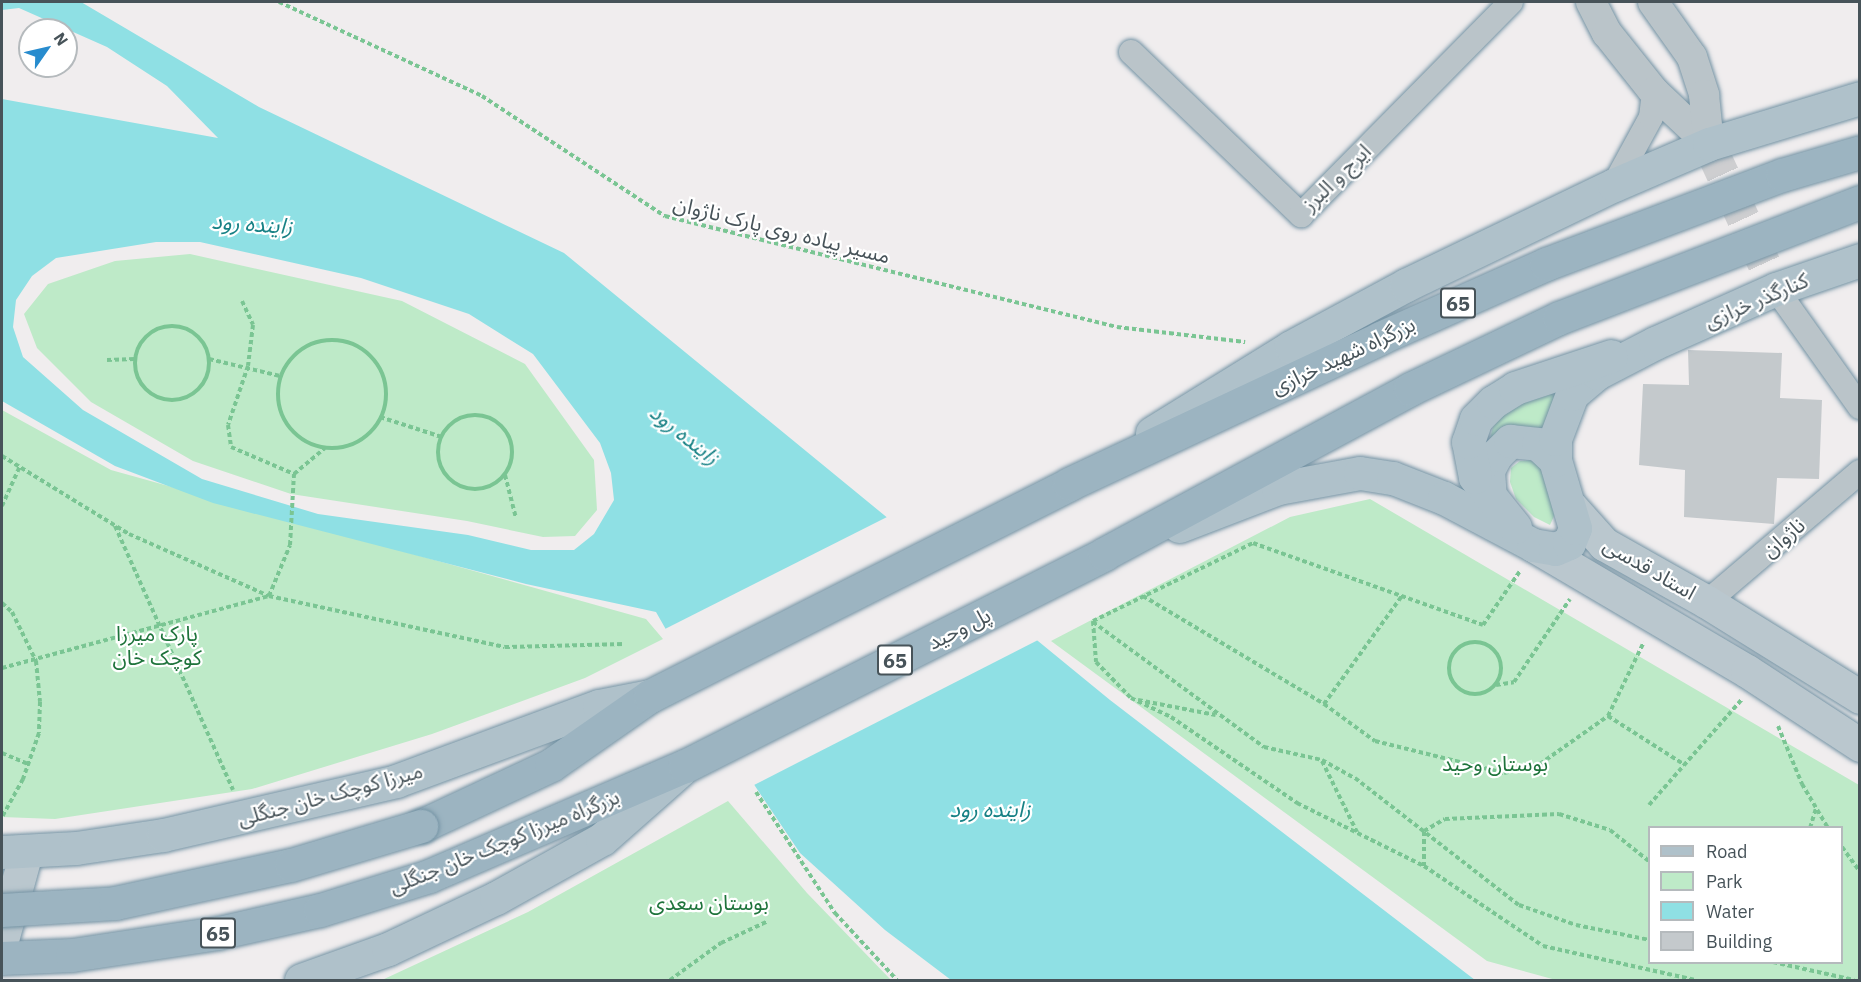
<!DOCTYPE html>
<meta charset="utf-8">
<style>
body{margin:0}
#map{position:relative;width:1861px;height:982px;overflow:hidden;background:#f0edee;font-family:"IBM Plex Sans","Noto Sans Arabic",sans-serif}
div>[style]{position:absolute}
.green>*{inset:0;background:#beeac8}
.water>*{inset:0;background:#8fe0e4}
.pier>*{inset:0;background:#f0edee}
.building>*{inset:0;background:#c4c9cc}
.secondary-tunnel>*{height:33px;margin-top:-16.5px;transform-origin:0;background:repeating-linear-gradient(90deg,#ceced0 0 33px,transparent 0 49px)}
.path>*{height:4px;margin-top:-2px;transform-origin:0;background:repeating-linear-gradient(90deg,#7ac593 0 4.5px,transparent 0 7.5px)}
.path>.ring{margin:-2px;padding:0;box-sizing:content-box;background:none;border:4px solid #7ac593;border-radius:50%}
.roads{filter:drop-shadow(0 0 2px #7493a4) drop-shadow(0 0 2px #7493a4)}
.minor>*{height:24px;margin:-12px;padding:0 12px;transform-origin:12px;border-radius:12px;background:#bac4c9}
.tertiary>*{height:30px;margin:-15px;padding:0 15px;transform-origin:15px;border-radius:15px;background:#bac4c9}
.secondary>*{height:33px;margin:-16.5px;padding:0 16.5px;transform-origin:16.5px;border-radius:16.5px;background:#bac7ce}
.primary>*{height:33px;margin:-16.5px;padding:0 16.5px;transform-origin:16.5px;border-radius:16.5px;background:#afc1ca}
.trunk>*{height:33px;margin:-16.5px;padding:0 16.5px;transform-origin:16.5px;border-radius:16.5px;background:#9cb4c1}
.bridges{filter:drop-shadow(0 0 2px #7493a4) drop-shadow(0 0 2px #7493a4)}
.trunk-bridge>*{height:33px;margin:-16.5px;padding:0 16.5px;transform-origin:16.5px;border-radius:16.5px;background:#9cb4c1}
span{translate:-50% -50%;white-space:nowrap;text-align:center;line-height:1.15;-webkit-text-stroke:4.5px #fff;paint-order:stroke}
.shield-label span{padding:2px 4px;background:#fff;border:2px solid;border-radius:4px;-webkit-text-stroke-width:0}
.shield-label{font-size:20px;color:#475359;font-weight:700}
.street-label{font-size:21px;color:#475359}
.park-label{font-size:21px;color:#1e733b}
.water-label{font-size:22px;color:#178185;font-style:italic}
.frame{position:absolute;inset:0;border:3px solid #475359;pointer-events:none}
.legend{position:absolute;left:1648px;top:826px;width:195px;height:138px;box-sizing:border-box;background:#fff;border:2px solid #b5babd;margin:0;padding:8px 10px;list-style:none;font-size:18px;color:#475359}
.legend li{display:flex;align-items:center;gap:12px;height:30px}
.legend b{width:30px;border:2px solid #b5babd}
.north{position:absolute;left:18px;top:18px;width:60px;height:60px;box-sizing:border-box;background:#fff;border:2px solid #b5babd;border-radius:50%;rotate:56deg;font-size:16px;font-weight:700;line-height:24px;text-align:center;color:#475359}
.north::after{content:'';display:block;margin:auto;width:21px;height:27px;background:#288cce;clip-path:polygon(50% 0,100% 100%,50% 72%,0 100%)}
</style>
<div id="map">
<div class="green">
<i style="clip-path:polygon(190px 254px,402px 301px,525px 364px,594px 460px,597px 510px,575px 536px,543px 537px,467px 521px,291px 494px,193px 461px,91px 402px,37px 348px,24px 314px,48px 284px,115px 261px)"></i>
<i style="clip-path:polygon(1566px 382px,1540px 435px,1487px 451px,1493px 427px,1507px 409px)"></i>
<i style="clip-path:polygon(2px 410px,111px 470px,646px 619px,663px 639px,585px 678px,432px 734px,252px 789px,55px 819px,2px 817px)"></i>
<i style="clip-path:polygon(1531px 460px,1541px 468px,1555px 514px,1550px 525px,1534px 517px,1516px 499px,1510px 482px,1511px 468px,1520px 461px)"></i>
<i style="clip-path:polygon(evenodd,1370px 499px,1859px 785px,1859px 980px,1556px 980px,1487px 961px,1051px 641px,1290px 517px,1370px 499px,1650px 828px,1842px 828px,1842px 962px,1650px 962px,1650px 828px)"></i>
<i style="clip-path:polygon(728px 801px,807px 893px,891px 980px,382px 980px,528px 912px)"></i>
</div>
<div class="water">
<i style="clip-path:polygon(evenodd,2px 2px,81px 2px,259px 107px,564px 253px,1110px 700px,1475px 980px,951px 980px,885px 930px,800px 853px,755px 786px,656px 612px,526px 584px,213px 503px,115px 466px,2px 401px,2px 99px,218px 138px,167px 86px,107px 47px,19px 8px,2px 10px,2px 2px,156px 242px,200px 242px,361px 278px,469px 314px,533px 354px,600px 443px,611px 473px,614px 500px,594px 534px,574px 550px,531px 550px,468px 535px,318px 514px,202px 479px,83px 410px,23px 357px,13px 327px,16px 300px,32px 276px,56px 258px,156px 242px)"></i>
</div>
<div class="pier">
<i style="clip-path:polygon(889px 516px,1040px 639px,752px 786px,663px 630px)"></i>
</div>
<div class="building">
<i style="clip-path:polygon(1688px 350px,1782px 353px,1780px 398px,1822px 400px,1819px 479px,1777px 478px,1774px 524px,1684px 517px,1685px 470px,1639px 465px,1643px 384px,1689px 385px)"></i>
</div>
<div class="secondary-tunnel">
<i style="left:1709px;top:144px;width:160px;rotate:65.2deg"></i>
</div>
<div class="path">
<i style="left:279px;top:2px;width:224px;rotate:24.8deg"></i>
<i style="left:482px;top:96px;width:219px;rotate:33.3deg"></i>
<i style="left:665px;top:216px;width:465px;rotate:13.8deg"></i>
<i style="left:1117px;top:327px;width:129px;rotate:6.7deg"></i>
<i style="left:242px;top:301px;width:26px;rotate:65deg"></i>
<i style="left:253px;top:325px;width:41px;rotate:97deg"></i>
<i style="left:248px;top:366px;width:62px;rotate:108.7deg"></i>
<i style="left:228px;top:425px;width:22px;rotate:82deg"></i>
<i style="left:231px;top:447px;width:69px;rotate:23.2deg"></i>
<i style="left:294px;top:474px;width:40px;rotate:-40deg"></i>
<i class="ring" style="left:135px;top:326px;width:70px;height:70px"></i>
<i class="ring" style="left:278px;top:340px;width:104px;height:104px"></i>
<i style="left:209px;top:359px;width:73px;rotate:13.5deg"></i>
<i style="left:107px;top:360px;width:28px;rotate:-2deg"></i>
<i class="ring" style="left:438px;top:415px;width:70px;height:70px"></i>
<i style="left:380px;top:417px;width:65px;rotate:17.9deg"></i>
<i style="left:2px;top:456px;width:149px;rotate:31.6deg"></i>
<i style="left:129px;top:534px;width:153px;rotate:23.9deg"></i>
<i style="left:269px;top:596px;width:241px;rotate:12.2deg"></i>
<i style="left:505px;top:647px;width:119px;rotate:-1.4deg"></i>
<i style="left:505px;top:475px;width:44px;rotate:75.7deg"></i>
<i style="left:2px;top:506px;width:44px;rotate:-65.8deg"></i>
<i style="left:115px;top:526px;width:289px;rotate:65.9deg"></i>
<i style="left:1143px;top:596px;width:211px;rotate:30.8deg"></i>
<i style="left:1324px;top:704px;width:63px;rotate:36deg"></i>
<i style="left:1375px;top:741px;width:133px;rotate:13.9deg"></i>
<i style="left:1504px;top:773px;width:37px;rotate:-14deg"></i>
<i style="left:1540px;top:764px;width:83px;rotate:-35.2deg"></i>
<i style="left:1608px;top:716px;width:82px;rotate:-64.1deg"></i>
<i style="left:2px;top:603px;width:13px;rotate:42deg"></i>
<i style="left:12px;top:612px;width:55px;rotate:63.9deg"></i>
<i style="left:36px;top:661px;width:41px;rotate:84.4deg"></i>
<i style="left:40px;top:702px;width:31px;rotate:92deg"></i>
<i style="left:39px;top:733px;width:49px;rotate:109.2deg"></i>
<i style="left:23px;top:779px;width:43px;rotate:118.9deg"></i>
<i style="left:1093px;top:621px;width:41px;rotate:85.8deg"></i>
<i style="left:1096px;top:662px;width:50px;rotate:45.8deg"></i>
<i style="left:1131px;top:698px;width:44px;rotate:25.4deg"></i>
<i style="left:1171px;top:717px;width:153px;rotate:34.3deg"></i>
<i style="left:1297px;top:803px;width:142px;rotate:26.4deg"></i>
<i style="left:1424px;top:866px;width:143px;rotate:33.9deg"></i>
<i style="left:1543px;top:946px;width:156px;rotate:12.6deg"></i>
<i style="left:1093px;top:621px;width:178px;rotate:-26deg"></i>
<i style="left:1253px;top:543px;width:244px;rotate:19.6deg"></i>
<i style="left:1483px;top:625px;width:65px;rotate:-55.6deg"></i>
<i style="left:1093px;top:622px;width:212px;rotate:36.2deg"></i>
<i style="left:1264px;top:747px;width:59px;rotate:12.6deg"></i>
<i style="left:1322px;top:760px;width:38px;rotate:29deg"></i>
<i style="left:1355px;top:778px;width:207px;rotate:37.8deg"></i>
<i style="left:1519px;top:905px;width:60px;rotate:19.3deg"></i>
<i style="left:1576px;top:925px;width:76px;rotate:11.5deg"></i>
<i class="ring" style="left:1449px;top:642px;width:48px;height:48px"></i>
<i style="left:2px;top:668px;width:277px;rotate:-15.1deg"></i>
<i style="left:269px;top:596px;width:55px;rotate:-67.6deg"></i>
<i style="left:290px;top:545px;width:71px;rotate:-86.8deg"></i>
<i style="left:1496px;top:685px;width:18px;rotate:-9deg"></i>
<i style="left:1514px;top:682px;width:100px;rotate:-56deg"></i>
<i style="left:1138px;top:700px;width:79px;rotate:10.9deg"></i>
<i style="left:1324px;top:704px;width:133px;rotate:-54.2deg"></i>
<i style="left:1608px;top:716px;width:91px;rotate:32.5deg"></i>
<i style="left:1778px;top:726px;width:63px;rotate:67.5deg"></i>
<i style="left:1802px;top:784px;width:51px;rotate:59.4deg"></i>
<i style="left:2px;top:753px;width:28px;rotate:23deg"></i>
<i style="left:1322px;top:761px;width:79px;rotate:63.8deg"></i>
<i style="left:756px;top:792px;width:145px;rotate:56.9deg"></i>
<i style="left:835px;top:913px;width:91px;rotate:47.2deg"></i>
<i style="left:1649px;top:805px;width:141px;rotate:-48.7deg"></i>
<i style="left:1810px;top:828px;width:21px;rotate:-73deg"></i>
<i style="left:1842px;top:847px;width:31px;rotate:54deg"></i>
<i style="left:1424px;top:866px;width:35px;rotate:-90deg"></i>
<i style="left:1424px;top:831px;width:24px;rotate:-30deg"></i>
<i style="left:1445px;top:819px;width:114px;rotate:-2.5deg"></i>
<i style="left:1559px;top:814px;width:53px;rotate:17.4deg"></i>
<i style="left:1610px;top:830px;width:51px;rotate:38.7deg"></i>
<i style="left:1773px;top:962px;width:83px;rotate:12.5deg"></i>
<i style="left:670px;top:980px;width:63px;rotate:-36deg"></i>
<i style="left:721px;top:943px;width:50px;rotate:-25deg"></i>
</div>
<div class="roads">
<div class="minor">
<i style="left:1131px;top:52px;width:236px;rotate:43.8deg"></i>
<i style="left:1301px;top:215px;width:299px;rotate:-45.4deg"></i>
<i style="left:1614px;top:185px;width:77px;rotate:-61.4deg"></i>
<i style="left:1651px;top:117px;width:25px;rotate:-83deg"></i>
<i style="left:1776px;top:289px;width:145px;rotate:54.6deg"></i>
<i style="left:1707px;top:602px;width:201px;rotate:-40.4deg"></i>
</div>
<div class="tertiary">
<i style="left:1591px;top:2px;width:35px;rotate:63deg"></i>
<i style="left:1607px;top:33px;width:75px;rotate:51.5deg"></i>
<i style="left:1654px;top:92px;width:76px;rotate:43.4deg"></i>
<i style="left:1653px;top:2px;width:67px;rotate:54.7deg"></i>
<i style="left:1692px;top:57px;width:40px;rotate:72deg"></i>
<i style="left:1704px;top:95px;width:49px;rotate:84.2deg"></i>
</div>
<div class="secondary">
<i style="left:1571px;top:507px;width:50px;rotate:48.3deg"></i>
<i style="left:1604px;top:544px;width:118px;rotate:29.4deg"></i>
<i style="left:1707px;top:602px;width:180px;rotate:31.8deg"></i>
<i style="left:1533px;top:545px;width:248px;rotate:30.5deg"></i>
<i style="left:1747px;top:671px;width:135px;rotate:33.2deg"></i>
<i style="left:2px;top:940px;width:91px;rotate:-74.7deg"></i>
</div>
<div class="primary">
<i style="left:1152px;top:433px;width:163px;rotate:-31.7deg"></i>
<i style="left:1291px;top:347px;width:131px;rotate:-28.3deg"></i>
<i style="left:1406px;top:285px;width:231px;rotate:-25.7deg"></i>
<i style="left:1614px;top:185px;width:103px;rotate:-23.3deg"></i>
<i style="left:1709px;top:144px;width:158px;rotate:-16.9deg"></i>
<i style="left:1490px;top:499px;width:29px;rotate:-94deg"></i>
<i style="left:1488px;top:470px;width:17px;rotate:-62deg"></i>
<i style="left:1496px;top:455px;width:20px;rotate:-45deg"></i>
<i style="left:1510px;top:441px;width:28px;rotate:6deg"></i>
<i style="left:1538px;top:444px;width:23px;rotate:43deg"></i>
<i style="left:1179px;top:526px;width:106px;rotate:-21deg"></i>
<i style="left:1278px;top:488px;width:83px;rotate:-10.4deg"></i>
<i style="left:1360px;top:473px;width:33px;rotate:9deg"></i>
<i style="left:1393px;top:478px;width:55px;rotate:21.4deg"></i>
<i style="left:1444px;top:498px;width:101px;rotate:27.8deg"></i>
<i style="left:1533px;top:545px;width:22px;rotate:10deg"></i>
<i style="left:1555px;top:549px;width:15px;rotate:-23deg"></i>
<i style="left:1569px;top:543px;width:16px;rotate:-68deg"></i>
<i style="left:1575px;top:528px;width:71px;rotate:-106.4deg"></i>
<i style="left:1555px;top:460px;width:21px;rotate:-90deg"></i>
<i style="left:1555px;top:439px;width:48px;rotate:-69.3deg"></i>
<i style="left:1572px;top:394px;width:33px;rotate:-40deg"></i>
<i style="left:1597px;top:373px;width:65px;rotate:-27.3deg"></i>
<i style="left:1655px;top:343px;width:133px;rotate:-24.1deg"></i>
<i style="left:1776px;top:289px;width:89px;rotate:-19deg"></i>
<i style="left:1515px;top:527px;width:64px;rotate:-128.7deg"></i>
<i style="left:1475px;top:477px;width:36px;rotate:-101deg"></i>
<i style="left:1468px;top:442px;width:24px;rotate:-71deg"></i>
<i style="left:1476px;top:419px;width:24px;rotate:-45deg"></i>
<i style="left:1493px;top:402px;width:26px;rotate:-32deg"></i>
<i style="left:1515px;top:388px;width:101px;rotate:-18.4deg"></i>
<i style="left:2px;top:852px;width:74px;rotate:-3.1deg"></i>
<i style="left:76px;top:848px;width:88px;rotate:-8.5deg"></i>
<i style="left:163px;top:835px;width:239px;rotate:-13deg"></i>
<i style="left:396px;top:781px;width:216px;rotate:-20.3deg"></i>
<i style="left:599px;top:706px;width:52px;rotate:-11.1deg"></i>
<i style="left:301px;top:980px;width:92px;rotate:-19.6deg"></i>
<i style="left:388px;top:949px;width:119px;rotate:-25.3deg"></i>
<i style="left:496px;top:898px;width:121px;rotate:-29.1deg"></i>
<i style="left:602px;top:839px;width:103px;rotate:-41.4deg"></i>
</div>
<div class="trunk">
<i style="left:421px;top:826px;width:144px;rotate:-25.1deg"></i>
<i style="left:551px;top:765px;width:121px;rotate:-34.9deg"></i>
<i style="left:650px;top:696px;width:470px;rotate:-26.8deg"></i>
<i style="left:1069px;top:484px;width:344px;rotate:-25.1deg"></i>
<i style="left:1380px;top:338px;width:182px;rotate:-24deg"></i>
<i style="left:1546px;top:264px;width:252px;rotate:-20.7deg"></i>
<i style="left:1782px;top:175px;width:81px;rotate:-16.4deg"></i>
<i style="left:2px;top:958px;width:70px;rotate:-2.5deg"></i>
<i style="left:72px;top:955px;width:148px;rotate:-8.6deg"></i>
<i style="left:218px;top:933px;width:105px;rotate:-12.7deg"></i>
<i style="left:320px;top:910px;width:114px;rotate:-17.3deg"></i>
<i style="left:429px;top:876px;width:279px;rotate:-23.3deg"></i>
<i style="left:685px;top:766px;width:470px;rotate:-26.8deg"></i>
<i style="left:1104px;top:554px;width:348px;rotate:-28.3deg"></i>
<i style="left:1410px;top:389px;width:165px;rotate:-25.5deg"></i>
<i style="left:1559px;top:318px;width:323px;rotate:-21.1deg"></i>
</div>
</div>
<div class="bridges">
<div class="trunk-bridge">
<i style="left:2px;top:910px;width:113px;rotate:-3.5deg"></i>
<i style="left:115px;top:903px;width:180px;rotate:-12.2deg"></i>
<i style="left:291px;top:865px;width:136px;rotate:-16.7deg"></i>
</div>
</div>
<div class="shield-label">
<span style="left:1458px;top:303px">65</span>
<span style="left:895px;top:660px">65</span>
<span style="left:218px;top:933px">65</span>
</div>
<div class="street-label">
<span style="left:1336px;top:177px;rotate:-44deg">ایرج و البرز</span>
<span style="left:782px;top:229px;rotate:14deg">مسیر پیاده روی پارک ناژوان</span>
<span style="left:1756px;top:300px;rotate:-23deg">کنارگذر خرازی</span>
<span style="left:1343px;top:355px;rotate:-25deg">بزرگراه شهید خرازی</span>
<span style="left:1783px;top:537px;rotate:-40deg">ناژوان</span>
<span style="left:1650px;top:568px;rotate:30deg">استاد قدسی</span>
<span style="left:959px;top:628px;rotate:-27deg">پل وحید</span>
<span style="left:330px;top:794px;rotate:-15deg">میرزا کوچک خان جنگلی</span>
<span style="left:504px;top:841px;rotate:-22deg">بزرگراه میرزا کوچک خان جنگلی</span>
</div>
<div class="park-label">
<span style="left:157px;top:645px">پارک میرزا<br>کوچک خان</span>
<span style="left:1495px;top:763px">بوستان وحید</span>
<span style="left:709px;top:902px">بوستان سعدی</span>
</div>
<div class="water-label">
<span style="left:252px;top:223px;rotate:4deg">زاینده رود</span>
<span style="left:685px;top:434px;rotate:39deg">زاینده رود</span>
<span style="left:990px;top:809px">زاینده رود</span>
</div>
<div class="frame"></div>
<ul class="legend">
<li><b style="height:8px;background:#afc1ca"></b>Road</li>
<li><b style="height:16px;background:#beeac8"></b>Park</li>
<li><b style="height:16px;background:#8fe0e4"></b>Water</li>
<li><b style="height:16px;background:#c4c9cc"></b>Building</li>
</ul>
<div class="north">N</div>
</div>
